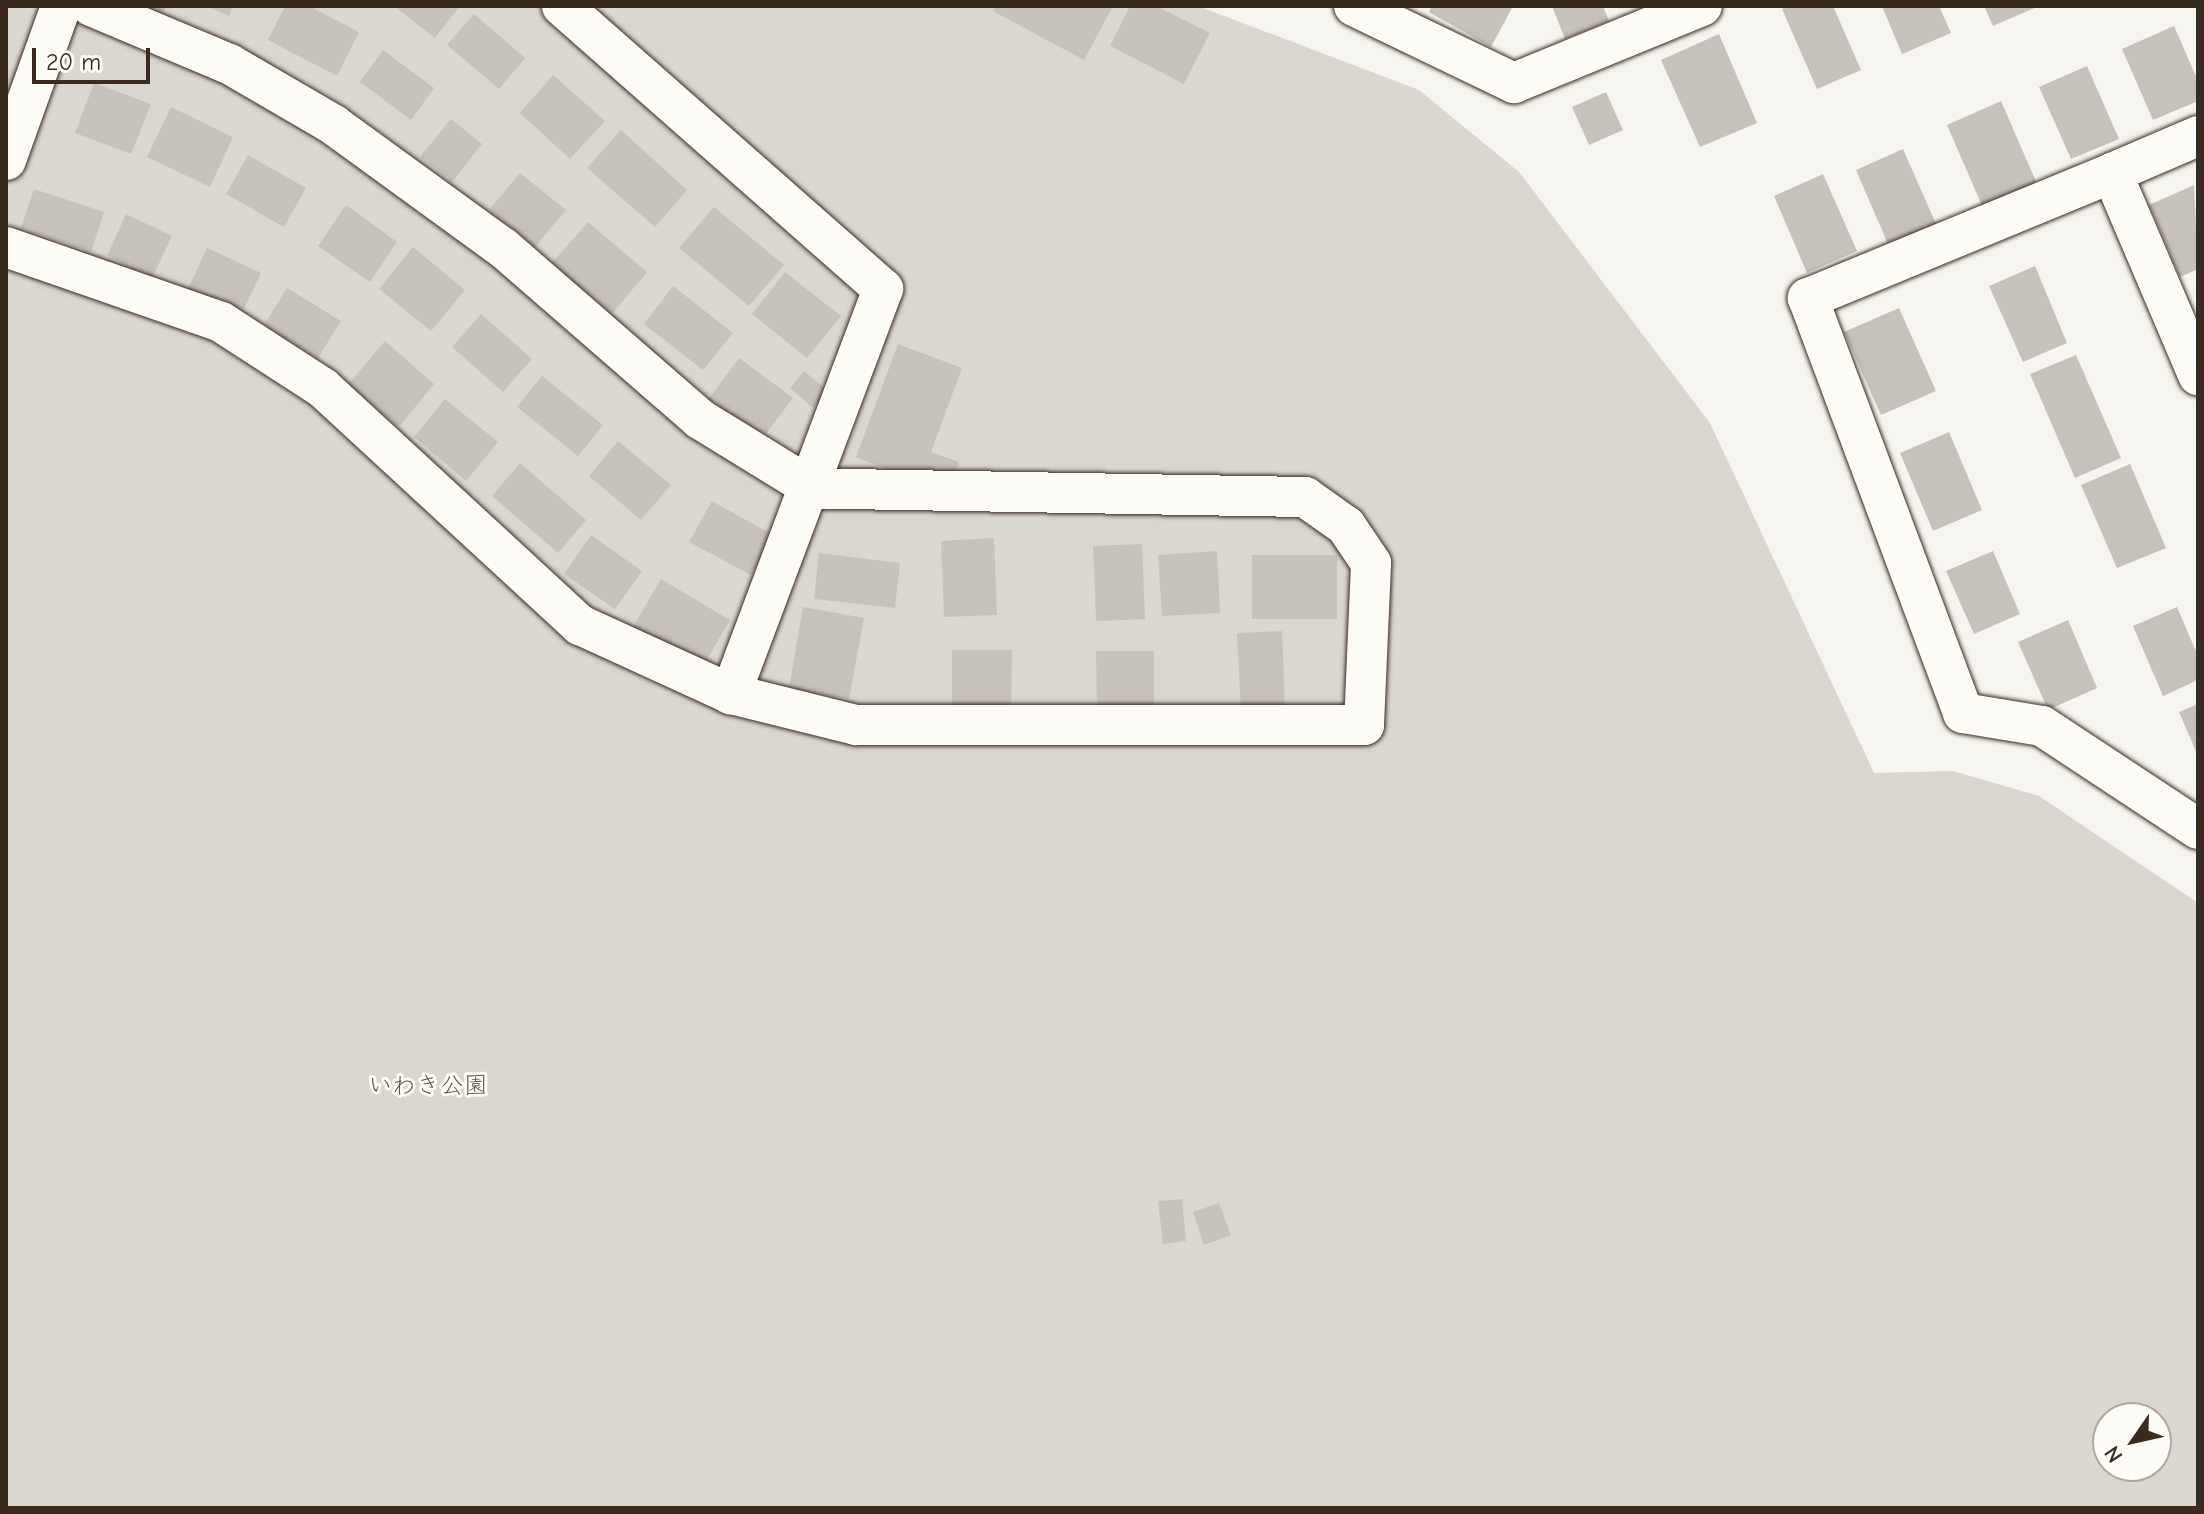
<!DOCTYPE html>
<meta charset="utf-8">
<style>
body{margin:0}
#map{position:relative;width:2204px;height:1514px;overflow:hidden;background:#f5f4ee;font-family:"Comic Neue","Klee One",sans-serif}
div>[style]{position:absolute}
.green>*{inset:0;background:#dad6d0}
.building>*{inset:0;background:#c7c1bb}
.roads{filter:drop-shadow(0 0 2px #3b2a1e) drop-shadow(0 0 2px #3b2a1e)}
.minor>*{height:40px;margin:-20px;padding:0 20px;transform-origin:20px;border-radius:20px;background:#fdfcf7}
span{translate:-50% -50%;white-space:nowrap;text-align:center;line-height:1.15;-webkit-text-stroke:6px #fdfcf7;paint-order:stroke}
.park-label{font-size:24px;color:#63554a}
.frame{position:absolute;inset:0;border:8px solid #3b2a1e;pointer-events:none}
.north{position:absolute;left:2092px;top:1402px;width:80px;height:80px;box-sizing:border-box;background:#fdfcf7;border:2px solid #afa8a0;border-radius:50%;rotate:236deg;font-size:22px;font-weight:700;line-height:32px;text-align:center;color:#3b2a1e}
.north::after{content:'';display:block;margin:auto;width:28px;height:36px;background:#3b2a1e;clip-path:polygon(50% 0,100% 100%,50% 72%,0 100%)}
.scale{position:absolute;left:32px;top:48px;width:118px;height:36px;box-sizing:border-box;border:4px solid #3b2a1e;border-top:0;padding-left:10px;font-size:24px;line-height:28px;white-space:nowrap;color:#3b2a1e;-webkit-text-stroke:6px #fdfcf7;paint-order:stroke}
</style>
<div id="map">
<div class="green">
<i style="clip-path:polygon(evenodd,6px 6px,1198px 6px,1419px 90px,1519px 172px,1710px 423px,1874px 773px,1953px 771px,2039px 796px,2198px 903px,2198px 1508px,6px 1508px,6px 6px,2108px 1418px,2156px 1418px,2156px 1466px,2108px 1466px,2108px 1418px)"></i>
</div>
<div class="building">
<i style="clip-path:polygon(140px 6px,166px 6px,162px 15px)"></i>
<i style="clip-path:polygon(205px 6px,233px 6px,229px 16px)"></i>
<i style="clip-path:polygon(285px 6px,309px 6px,359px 32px,337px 76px,268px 40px)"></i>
<i style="clip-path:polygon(394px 6px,460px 6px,435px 38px)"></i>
<i style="clip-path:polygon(996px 6px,1113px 6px,1084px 60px,993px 11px)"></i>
<i style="clip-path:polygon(1130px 6px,1156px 6px,1210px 33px,1184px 84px,1110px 46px)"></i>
<i style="clip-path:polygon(1432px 6px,1513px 6px,1491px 47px,1429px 12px)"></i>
<i style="clip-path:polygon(1552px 6px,1603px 6px,1609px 21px,1565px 39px)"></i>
<i style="clip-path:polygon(1790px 6px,1833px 6px,1861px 70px,1817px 89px,1782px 9px)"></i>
<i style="clip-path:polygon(1882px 6px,1939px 6px,1951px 33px,1902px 54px)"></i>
<i style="clip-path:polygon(1984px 6px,2039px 6px,1993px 26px)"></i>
<i style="clip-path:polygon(474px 14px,525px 58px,499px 89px,447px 45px)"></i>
<i style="clip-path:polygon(2174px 26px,2198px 81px,2198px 101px,2153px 120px,2122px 49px)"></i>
<i style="clip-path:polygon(1719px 34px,1757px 123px,1700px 147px,1661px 60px)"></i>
<i style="clip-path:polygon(383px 50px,434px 88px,411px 120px,360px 82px)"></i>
<i style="clip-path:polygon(2087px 66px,2119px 139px,2071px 159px,2039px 87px)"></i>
<i style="clip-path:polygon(553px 75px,605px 121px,570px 159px,520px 113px)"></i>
<i style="clip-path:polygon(94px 83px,151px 104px,131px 154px,75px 133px)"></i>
<i style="clip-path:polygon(1606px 92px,1623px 130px,1589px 145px,1572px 107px)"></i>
<i style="clip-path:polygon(2001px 101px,2037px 184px,1983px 208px,1947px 125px)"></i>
<i style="clip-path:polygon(171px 107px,233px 137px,210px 187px,147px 157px)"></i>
<i style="clip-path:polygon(451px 119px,482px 144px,452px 182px,420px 157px)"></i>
<i style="clip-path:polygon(621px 130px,687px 190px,655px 227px,587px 168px)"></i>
<i style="clip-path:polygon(1903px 149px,1936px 224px,1888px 244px,1856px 170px)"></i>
<i style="clip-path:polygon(248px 155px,306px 188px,284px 227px,226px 194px)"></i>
<i style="clip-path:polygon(520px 173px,566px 210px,535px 247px,489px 210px)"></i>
<i style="clip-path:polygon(1823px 174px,1857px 251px,1807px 273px,1774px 196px)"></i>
<i style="clip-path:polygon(2194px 185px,2198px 269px,2180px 277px,2149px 205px)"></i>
<i style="clip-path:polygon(34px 189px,104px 212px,91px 252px,21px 228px)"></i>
<i style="clip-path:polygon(346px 205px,397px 242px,370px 282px,318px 246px)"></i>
<i style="clip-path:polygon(714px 207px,784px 265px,749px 306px,679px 248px)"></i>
<i style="clip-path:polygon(126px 214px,172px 236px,152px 278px,107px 256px)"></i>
<i style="clip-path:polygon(588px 222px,647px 272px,612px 314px,552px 263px)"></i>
<i style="clip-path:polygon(413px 247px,465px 290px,431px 331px,379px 289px)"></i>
<i style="clip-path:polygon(207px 248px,261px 273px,241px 315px,188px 289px)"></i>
<i style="clip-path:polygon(2035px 266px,2067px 343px,2023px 362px,1989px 286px)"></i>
<i style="clip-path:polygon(785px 272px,841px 316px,807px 358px,752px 314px)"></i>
<i style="clip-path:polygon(673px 286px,733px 333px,703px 370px,644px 324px)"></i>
<i style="clip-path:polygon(287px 288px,341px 321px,318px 358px,264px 325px)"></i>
<i style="clip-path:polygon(1899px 308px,1936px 391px,1881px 415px,1844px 332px)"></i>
<i style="clip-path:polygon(481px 314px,532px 359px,503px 392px,452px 347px)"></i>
<i style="clip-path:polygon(385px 341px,434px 384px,399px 427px,348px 385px)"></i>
<i style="clip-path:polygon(898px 344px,962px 368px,931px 452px,959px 462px,954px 475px,910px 479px,856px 457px)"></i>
<i style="clip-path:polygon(2076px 355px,2121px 458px,2075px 478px,2030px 374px)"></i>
<i style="clip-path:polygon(739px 358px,793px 398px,762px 439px,708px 400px)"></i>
<i style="clip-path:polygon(804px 371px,828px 391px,813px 408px,790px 388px)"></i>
<i style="clip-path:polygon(542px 376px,603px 425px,578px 456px,517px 407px)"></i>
<i style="clip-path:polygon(445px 399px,498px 442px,466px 481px,414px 437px)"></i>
<i style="clip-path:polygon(1949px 432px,1982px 510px,1933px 531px,1900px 453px)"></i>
<i style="clip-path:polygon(618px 441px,671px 485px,641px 520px,589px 476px)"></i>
<i style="clip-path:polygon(520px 463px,586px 520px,558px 553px,492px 496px)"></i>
<i style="clip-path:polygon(2130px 464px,2166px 548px,2117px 568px,2081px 485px)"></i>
<i style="clip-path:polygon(712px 501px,773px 535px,751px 575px,689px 542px)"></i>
<i style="clip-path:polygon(591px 535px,642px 571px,615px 609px,564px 574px)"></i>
<i style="clip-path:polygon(994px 538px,997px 615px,944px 617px,941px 541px)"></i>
<i style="clip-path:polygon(1142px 544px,1145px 619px,1096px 621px,1093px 546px)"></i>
<i style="clip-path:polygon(1217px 551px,1220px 613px,1162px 616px,1158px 555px)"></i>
<i style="clip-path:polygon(1993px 551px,2020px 614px,1974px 634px,1946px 571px)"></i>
<i style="clip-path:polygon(819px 553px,900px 563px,895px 608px,814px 599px)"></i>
<i style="clip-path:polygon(1252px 555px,1337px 555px,1337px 619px,1252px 619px)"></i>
<i style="clip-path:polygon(661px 579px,730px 620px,702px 668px,633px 627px)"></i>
<i style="clip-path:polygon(803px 607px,864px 618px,849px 699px,789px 688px)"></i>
<i style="clip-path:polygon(2177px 607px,2198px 656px,2198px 680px,2163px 696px,2133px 626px)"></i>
<i style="clip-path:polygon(2068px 620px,2097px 688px,2048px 710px,2018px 642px)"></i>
<i style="clip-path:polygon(1282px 631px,1285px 710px,1241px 712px,1237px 633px)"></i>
<i style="clip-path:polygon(952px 650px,1012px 650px,1011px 717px,952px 717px)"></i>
<i style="clip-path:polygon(1096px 651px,1154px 651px,1154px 716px,1097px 717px)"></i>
<i style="clip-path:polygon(2198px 704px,2198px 756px,2179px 712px)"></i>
<i style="clip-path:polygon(1182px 1199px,1186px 1241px,1163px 1244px,1158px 1201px)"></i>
<i style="clip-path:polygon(1219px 1203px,1231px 1235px,1204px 1245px,1193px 1212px)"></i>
</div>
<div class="roads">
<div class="minor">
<i style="left:562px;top:6px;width:428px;rotate:41.4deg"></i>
<i style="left:883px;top:289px;width:433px;rotate:110.6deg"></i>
<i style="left:1354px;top:6px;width:178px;rotate:25.7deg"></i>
<i style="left:1514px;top:83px;width:203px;rotate:-22.3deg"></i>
<i style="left:2198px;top:136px;width:94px;rotate:156.7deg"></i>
<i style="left:2112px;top:173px;width:220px;rotate:66.9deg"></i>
<i style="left:6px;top:160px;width:164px;rotate:-70.3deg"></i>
<i style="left:2112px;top:173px;width:329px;rotate:157.6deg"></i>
<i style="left:1808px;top:298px;width:443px;rotate:69.5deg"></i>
<i style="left:1963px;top:713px;width:80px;rotate:9.3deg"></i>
<i style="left:2042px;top:726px;width:187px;rotate:33.4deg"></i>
<i style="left:6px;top:247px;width:228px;rotate:19.2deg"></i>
<i style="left:221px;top:322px;width:121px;rotate:32.9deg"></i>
<i style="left:323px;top:388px;width:350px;rotate:42.7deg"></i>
<i style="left:580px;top:625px;width:166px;rotate:24.6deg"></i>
<i style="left:731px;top:694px;width:129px;rotate:13.9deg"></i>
<i style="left:856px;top:725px;width:508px"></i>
<i style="left:1364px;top:725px;width:162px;rotate:-87.5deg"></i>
<i style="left:1371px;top:563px;width:45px;rotate:-124deg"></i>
<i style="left:1346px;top:526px;width:50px;rotate:-144.7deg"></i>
<i style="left:1305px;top:497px;width:493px;rotate:-179deg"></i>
<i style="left:812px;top:488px;width:132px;rotate:-148.4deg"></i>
<i style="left:700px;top:419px;width:261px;rotate:-139deg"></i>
<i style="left:503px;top:248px;width:209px;rotate:-144deg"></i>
<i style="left:334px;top:125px;width:121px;rotate:-149.8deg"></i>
<i style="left:229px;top:64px;width:150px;rotate:-157.2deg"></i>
</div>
</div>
<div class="park-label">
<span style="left:428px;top:1086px">いわき公園</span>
</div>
<div class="frame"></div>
<div class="north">N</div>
<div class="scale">20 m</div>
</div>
